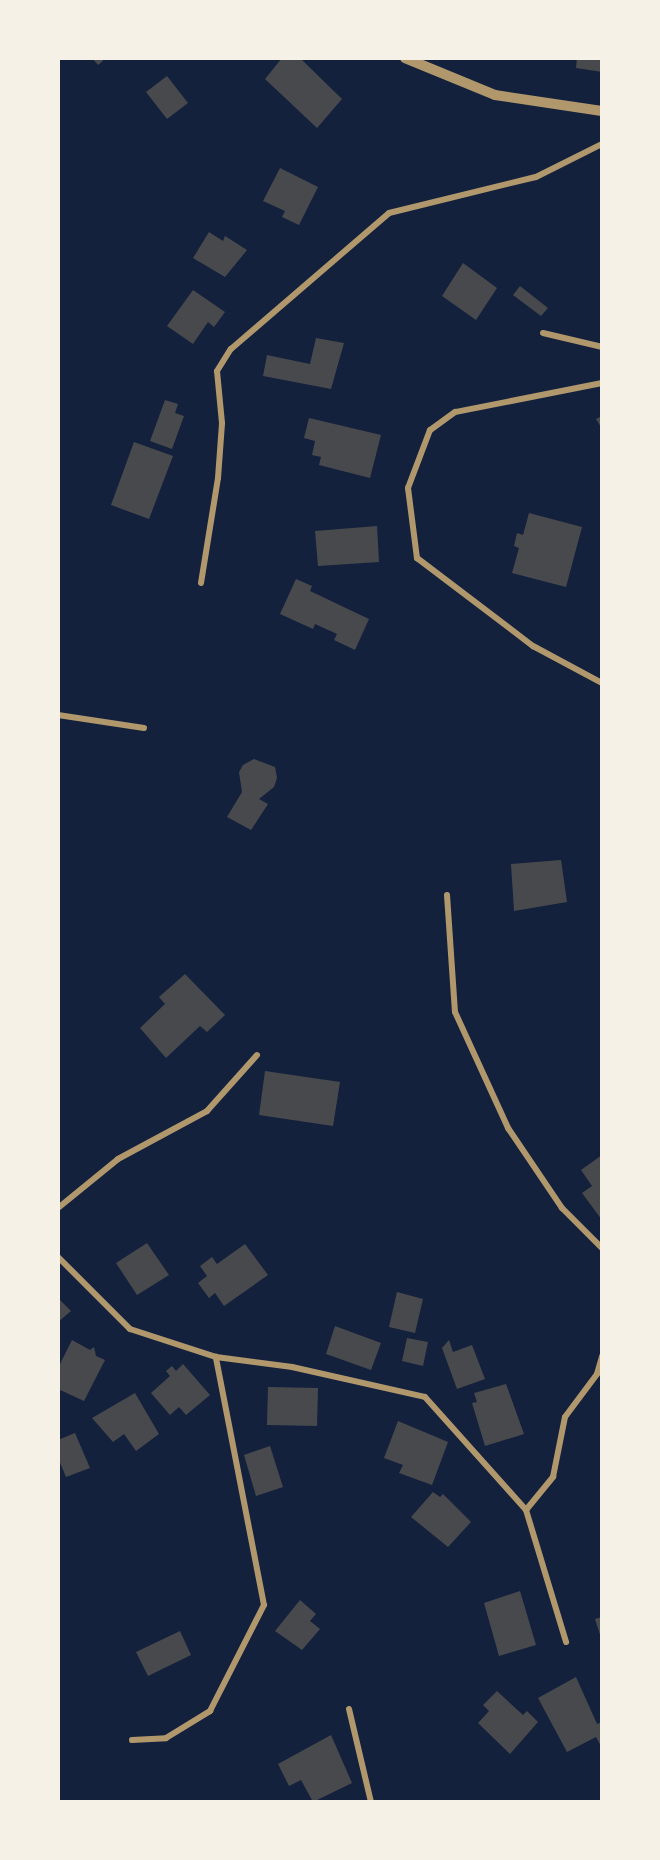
<!DOCTYPE html>
<style>
body{margin:0}
#map{position:relative;width:660px;height:1860px;overflow:hidden;background:#14213d;font-family:Overpass,sans-serif}
div>[style]{position:absolute}
.building>*{inset:0;background:#48494c}
.minor>*{height:6px;margin:-3px;padding:0 3px;transform-origin:3px;border-radius:3px;background:#b1986c}
.tertiary>*{height:10px;margin:-5px;padding:0 5px;transform-origin:5px;border-radius:5px;background:#b1986c}
span{translate:-50% -50%;white-space:nowrap;text-align:center;line-height:1.15;-webkit-text-stroke:6px #f6f1e7;paint-order:stroke}
.frame{position:absolute;inset:0;border:60px solid #f6f1e7;pointer-events:none}
</style>
<div id="map">
<div class="building">
<i style="clip-path:polygon(92px 58px,100px 58px,103px 61px,98px 65px)"></i>
<i style="clip-path:polygon(282px 58px,300px 58px,342px 99px,317px 128px,265px 79px)"></i>
<i style="clip-path:polygon(577px 58px,602px 58px,602px 72px,576px 68px)"></i>
<i style="clip-path:polygon(167px 76px,188px 103px,167px 119px,146px 92px)"></i>
<i style="clip-path:polygon(280px 168px,318px 187px,299px 225px,282px 217px,285px 211px,263px 201px)"></i>
<i style="clip-path:polygon(209px 232px,223px 241px,225px 236px,247px 250px,225px 277px,193px 258px)"></i>
<i style="clip-path:polygon(463px 263px,497px 288px,476px 320px,442px 296px)"></i>
<i style="clip-path:polygon(520px 286px,548px 308px,541px 316px,513px 295px)"></i>
<i style="clip-path:polygon(193px 290px,225px 312px,214px 327px,208px 322px,193px 344px,167px 326px)"></i>
<i style="clip-path:polygon(316px 338px,344px 343px,331px 389px,263px 376px,267px 355px,310px 364px)"></i>
<i style="clip-path:polygon(165px 400px,178px 404px,175px 413px,184px 416px,172px 449px,150px 441px)"></i>
<i style="clip-path:polygon(602px 416px,602px 429px,596px 419px)"></i>
<i style="clip-path:polygon(309px 418px,381px 435px,370px 478px,319px 465px,321px 457px,312px 455px,315px 441px,304px 438px)"></i>
<i style="clip-path:polygon(134px 442px,173px 456px,149px 519px,111px 505px)"></i>
<i style="clip-path:polygon(529px 513px,582px 527px,566px 587px,512px 573px,519px 548px,514px 546px,517px 533px,523px 535px)"></i>
<i style="clip-path:polygon(377px 526px,379px 562px,318px 566px,315px 531px)"></i>
<i style="clip-path:polygon(296px 579px,312px 586px,310px 591px,369px 619px,355px 650px,334px 640px,337px 634px,315px 624px,313px 629px,280px 614px)"></i>
<i style="clip-path:polygon(254px 759px,275px 767px,277px 778px,274px 787px,259px 799px,268px 804px,251px 830px,227px 817px,242px 792px,239px 772px,243px 765px)"></i>
<i style="clip-path:polygon(561px 860px,567px 902px,514px 911px,511px 864px)"></i>
<i style="clip-path:polygon(185px 974px,225px 1015px,207px 1032px,200px 1026px,166px 1058px,140px 1028px,165px 1004px,159px 997px)"></i>
<i style="clip-path:polygon(265px 1071px,340px 1082px,333px 1126px,259px 1115px)"></i>
<i style="clip-path:polygon(602px 1155px,602px 1220px,582px 1193px,592px 1186px,581px 1170px)"></i>
<i style="clip-path:polygon(147px 1243px,169px 1275px,137px 1295px,116px 1263px)"></i>
<i style="clip-path:polygon(245px 1244px,268px 1275px,224px 1306px,215px 1293px,209px 1298px,198px 1283px,207px 1276px,200px 1266px,212px 1257px,217px 1264px)"></i>
<i style="clip-path:polygon(397px 1292px,423px 1299px,415px 1333px,389px 1327px)"></i>
<i style="clip-path:polygon(58px 1298px,71px 1311px,58px 1322px)"></i>
<i style="clip-path:polygon(335px 1326px,381px 1343px,371px 1370px,326px 1354px)"></i>
<i style="clip-path:polygon(407px 1338px,428px 1342px,423px 1366px,402px 1361px)"></i>
<i style="clip-path:polygon(72px 1340px,90px 1350px,94px 1347px,96px 1356px,105px 1360px,84px 1401px,58px 1389px,58px 1368px)"></i>
<i style="clip-path:polygon(449px 1340px,453px 1352px,472px 1345px,485px 1379px,457px 1389px,442px 1348px)"></i>
<i style="clip-path:polygon(183px 1364px,210px 1395px,186px 1415px,179px 1407px,170px 1415px,151px 1393px,170px 1376px,166px 1371px,172px 1366px,176px 1371px)"></i>
<i style="clip-path:polygon(506px 1384px,524px 1434px,485px 1446px,472px 1403px,477px 1402px,474px 1393px)"></i>
<i style="clip-path:polygon(268px 1387px,318px 1388px,317px 1426px,267px 1425px)"></i>
<i style="clip-path:polygon(135px 1393px,159px 1434px,136px 1451px,124px 1434px,113px 1442px,92px 1418px)"></i>
<i style="clip-path:polygon(398px 1421px,448px 1442px,432px 1485px,399px 1473px,403px 1465px,384px 1458px)"></i>
<i style="clip-path:polygon(75px 1433px,90px 1468px,66px 1477px,58px 1458px,58px 1440px)"></i>
<i style="clip-path:polygon(270px 1446px,283px 1487px,256px 1496px,244px 1455px)"></i>
<i style="clip-path:polygon(433px 1492px,440px 1497px,443px 1494px,471px 1522px,448px 1547px,411px 1517px)"></i>
<i style="clip-path:polygon(520px 1591px,536px 1645px,499px 1656px,484px 1603px)"></i>
<i style="clip-path:polygon(300px 1600px,316px 1614px,310px 1621px,320px 1629px,302px 1650px,275px 1631px)"></i>
<i style="clip-path:polygon(602px 1617px,602px 1638px,601px 1638px,595px 1619px)"></i>
<i style="clip-path:polygon(180px 1631px,191px 1655px,148px 1676px,136px 1652px)"></i>
<i style="clip-path:polygon(576px 1677px,597px 1724px,602px 1722px,602px 1748px,596px 1737px,567px 1752px,538px 1698px)"></i>
<i style="clip-path:polygon(497px 1691px,523px 1715px,527px 1711px,538px 1722px,510px 1754px,478px 1723px,489px 1711px,483px 1705px)"></i>
<i style="clip-path:polygon(331px 1735px,352px 1783px,313px 1802px,301px 1780px,289px 1786px,278px 1764px)"></i>
</div>
<div class="minor">
<i style="left:543px;top:333px;width:61px;rotate:13.3deg"></i>
<i style="left:602px;top:383px;width:150px;rotate:168.8deg"></i>
<i style="left:455px;top:412px;width:31px;rotate:144deg"></i>
<i style="left:430px;top:430px;width:62px;rotate:110.8deg"></i>
<i style="left:408px;top:488px;width:71px;rotate:82.7deg"></i>
<i style="left:417px;top:558px;width:146px;rotate:37.2deg"></i>
<i style="left:533px;top:646px;width:78px;rotate:28.2deg"></i>
<i style="left:201px;top:583px;width:106px;rotate:-80.8deg"></i>
<i style="left:218px;top:478px;width:55px;rotate:-85.8deg"></i>
<i style="left:222px;top:423px;width:52px;rotate:-95.5deg"></i>
<i style="left:217px;top:371px;width:26px;rotate:-58deg"></i>
<i style="left:231px;top:349px;width:208px;rotate:-40.7deg"></i>
<i style="left:389px;top:213px;width:151px;rotate:-13.8deg"></i>
<i style="left:536px;top:177px;width:74px;rotate:-26.6deg"></i>
<i style="left:58px;top:715px;width:87px;rotate:8.6deg"></i>
<i style="left:447px;top:895px;width:117px;rotate:86.1deg"></i>
<i style="left:455px;top:1012px;width:128px;rotate:65.4deg"></i>
<i style="left:508px;top:1128px;width:97px;rotate:56deg"></i>
<i style="left:562px;top:1208px;width:57px;rotate:45deg"></i>
<i style="left:58px;top:1208px;width:77px;rotate:-39.2deg"></i>
<i style="left:118px;top:1159px;width:101px;rotate:-28.3deg"></i>
<i style="left:207px;top:1111px;width:75px;rotate:-48.2deg"></i>
<i style="left:58px;top:1257px;width:102px;rotate:45deg"></i>
<i style="left:130px;top:1329px;width:90px;rotate:18deg"></i>
<i style="left:216px;top:1357px;width:77px;rotate:7.5deg"></i>
<i style="left:292px;top:1367px;width:136px;rotate:12.7deg"></i>
<i style="left:425px;top:1397px;width:152px;rotate:48.2deg"></i>
<i style="left:526px;top:1510px;width:138px;rotate:73.1deg"></i>
<i style="left:526px;top:1510px;width:43px;rotate:-50.7deg"></i>
<i style="left:553px;top:1477px;width:61px;rotate:-78.7deg"></i>
<i style="left:565px;top:1417px;width:54px;rotate:-53.3deg"></i>
<i style="left:597px;top:1374px;width:19px;rotate:-74deg"></i>
<i style="left:349px;top:1709px;width:96px;rotate:76.7deg"></i>
<i style="left:132px;top:1740px;width:34px;rotate:-3deg"></i>
<i style="left:166px;top:1738px;width:52px;rotate:-31.5deg"></i>
<i style="left:210px;top:1711px;width:119px;rotate:-63deg"></i>
<i style="left:264px;top:1605px;width:253px;rotate:-101deg"></i>
</div>
<div class="tertiary">
<i style="left:405px;top:58px;width:97px;rotate:22.3deg"></i>
<i style="left:495px;top:95px;width:108px;rotate:8.5deg"></i>
</div>
<div class="frame"></div>
</div>
